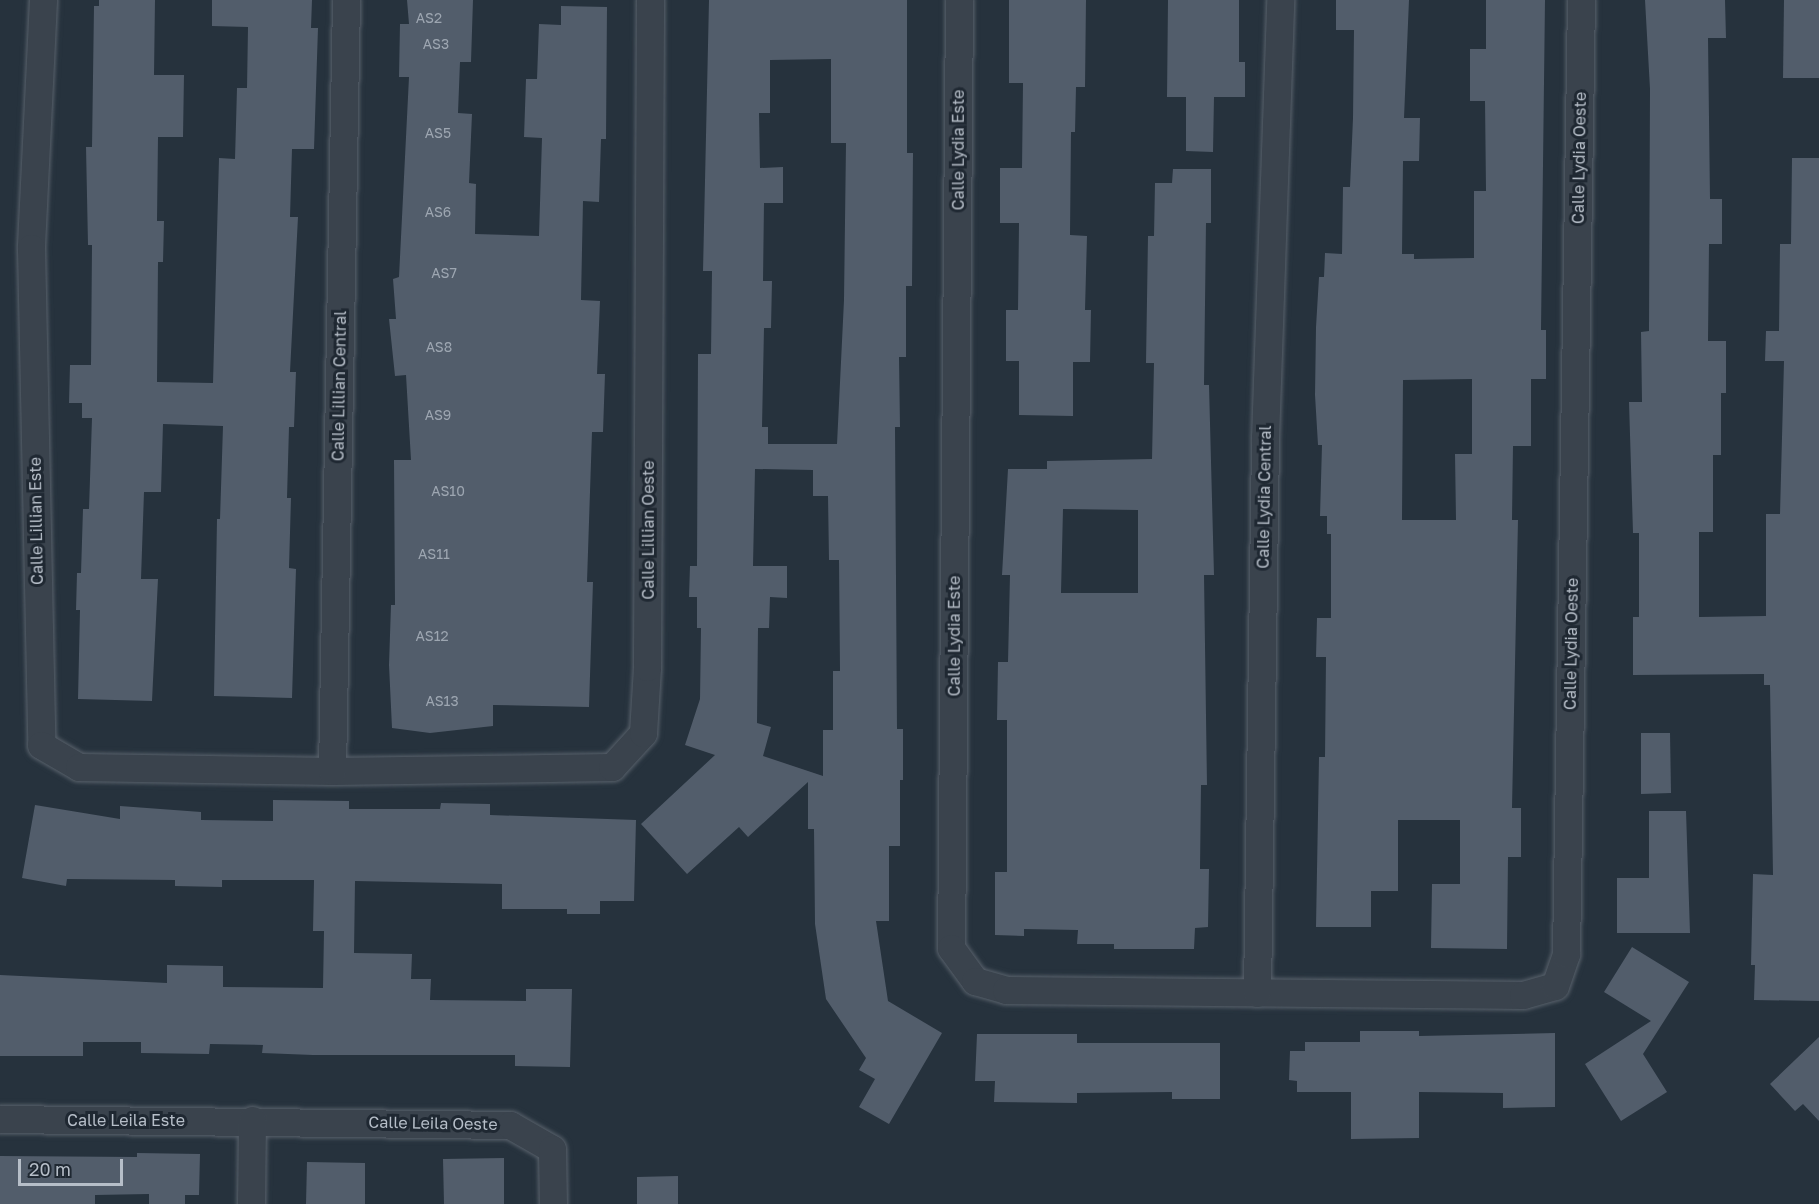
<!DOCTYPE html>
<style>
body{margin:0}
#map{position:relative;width:1819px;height:1204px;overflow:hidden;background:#26323d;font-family:"Golos Text",sans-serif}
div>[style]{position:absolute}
.building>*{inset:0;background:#525d6b}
.roads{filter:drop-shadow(0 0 2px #58616b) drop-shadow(0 0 2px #58616b)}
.street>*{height:27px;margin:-13.5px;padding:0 13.5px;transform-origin:13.5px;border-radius:13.5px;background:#3a434d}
span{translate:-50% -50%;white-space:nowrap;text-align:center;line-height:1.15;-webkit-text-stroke:6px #1f2832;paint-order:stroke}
.number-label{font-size:14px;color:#9da6b1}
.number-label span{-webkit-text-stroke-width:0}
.street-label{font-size:16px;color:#b6bec8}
.scale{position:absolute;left:18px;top:1159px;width:105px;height:27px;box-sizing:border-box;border:3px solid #b6bec8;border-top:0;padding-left:8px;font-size:18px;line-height:21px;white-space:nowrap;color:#b6bec8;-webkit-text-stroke:4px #1f2832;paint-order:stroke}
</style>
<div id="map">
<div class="building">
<i style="clip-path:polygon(99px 0,155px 0,154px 75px,184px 75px,183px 137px,158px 137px,157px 221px,164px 221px,163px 262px,158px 262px,157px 382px,213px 383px,219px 158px,235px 159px,237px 88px,247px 88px,248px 27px,212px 26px,212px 0,312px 0,311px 28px,318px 28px,314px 149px,292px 149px,290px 217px,298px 217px,290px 372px,296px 372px,294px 427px,289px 427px,287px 498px,291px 498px,289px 568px,296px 569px,292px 698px,214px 696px,217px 519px,220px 519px,223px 426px,163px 424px,161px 492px,144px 492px,141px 579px,158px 579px,152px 701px,78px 699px,80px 610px,76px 610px,77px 573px,81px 573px,83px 509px,89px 509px,92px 418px,82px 418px,82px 403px,69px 403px,70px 365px,91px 365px,92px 245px,88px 245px,86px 147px,92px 147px,94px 6px,99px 6px)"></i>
<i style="clip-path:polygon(407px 0,473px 0,471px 62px,460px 62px,458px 113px,472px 114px,469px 183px,476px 184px,475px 234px,539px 236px,542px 138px,524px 137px,526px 79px,537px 79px,539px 24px,561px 25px,561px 6px,607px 7px,606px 139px,601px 139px,599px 202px,583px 201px,581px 300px,600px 301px,597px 374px,605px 374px,603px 432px,592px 432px,587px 582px,593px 582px,589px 707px,493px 705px,493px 726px,430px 733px,392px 728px,389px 665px,391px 605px,395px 605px,394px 460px,411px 460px,406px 375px,395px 376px,389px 319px,396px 319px,393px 279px,399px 277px,409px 77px,399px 77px,400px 24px,409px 24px)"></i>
<i style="clip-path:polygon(evenodd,709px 0,907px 0,907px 153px,913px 153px,912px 286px,906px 286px,906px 357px,899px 357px,900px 427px,895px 427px,897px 729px,903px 729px,903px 780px,900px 780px,900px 846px,889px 846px,889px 921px,876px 921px,888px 1001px,942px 1033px,889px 1124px,859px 1107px,875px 1079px,859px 1070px,866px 1058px,826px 999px,815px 924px,814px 829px,808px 829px,808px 782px,748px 837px,739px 827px,687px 874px,641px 824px,715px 755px,685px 745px,700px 699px,701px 628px,697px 628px,697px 597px,689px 597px,690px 566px,697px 566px,698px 354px,711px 354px,712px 271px,703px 271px,709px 0,831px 59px,831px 143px,846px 143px,844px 300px,837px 444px,768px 444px,768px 427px,762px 427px,764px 328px,771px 328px,772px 281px,763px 281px,764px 203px,783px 203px,783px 167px,760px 168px,759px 113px,770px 113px,770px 60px,831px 59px,709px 0,755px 469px,813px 470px,813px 496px,828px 496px,829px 560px,839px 560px,840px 671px,833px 671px,833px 730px,823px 730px,823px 776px,763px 756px,771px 727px,757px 723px,758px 628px,769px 628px,770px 597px,787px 598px,787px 566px,753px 566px,755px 469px)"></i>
<i style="clip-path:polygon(1009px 0,1086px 0,1085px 87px,1076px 87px,1075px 132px,1071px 132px,1070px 235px,1087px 236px,1085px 310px,1091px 310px,1090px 362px,1073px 362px,1073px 416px,1019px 415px,1019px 361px,1006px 361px,1006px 310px,1018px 310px,1019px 223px,1000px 223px,1000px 168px,1022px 168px,1023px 83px,1009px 83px)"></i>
<i style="clip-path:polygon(1168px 0,1239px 0,1239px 62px,1245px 62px,1245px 97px,1214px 97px,1213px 152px,1186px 151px,1186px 97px,1167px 97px)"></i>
<i style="clip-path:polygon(evenodd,1336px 0,1409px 0,1404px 118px,1420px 118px,1419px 161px,1403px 161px,1402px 254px,1414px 254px,1414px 259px,1474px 258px,1474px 191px,1486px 191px,1485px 101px,1470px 101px,1470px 49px,1486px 49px,1486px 0,1545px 0,1541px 330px,1546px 330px,1546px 379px,1531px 379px,1531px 446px,1513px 446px,1512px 520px,1518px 520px,1512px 808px,1521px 808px,1521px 857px,1508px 857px,1507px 949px,1431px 948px,1432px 884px,1460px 884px,1460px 820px,1398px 820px,1398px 891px,1371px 891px,1371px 927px,1316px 927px,1319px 757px,1325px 757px,1326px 657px,1316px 657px,1317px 618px,1331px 618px,1331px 534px,1327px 534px,1327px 516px,1320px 516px,1322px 445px,1318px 445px,1315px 395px,1316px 327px,1319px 277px,1324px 277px,1325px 253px,1342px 254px,1343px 187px,1350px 187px,1353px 118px,1354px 30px,1336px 30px,1336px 0,1472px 379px,1472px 454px,1455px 454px,1456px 520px,1402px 520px,1403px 380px,1472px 379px)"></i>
<i style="clip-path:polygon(1645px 0,1725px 0,1726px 38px,1708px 38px,1710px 199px,1722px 199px,1722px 244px,1709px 244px,1708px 341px,1726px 341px,1726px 393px,1721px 393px,1721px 455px,1713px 455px,1713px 532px,1699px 532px,1699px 617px,1766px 616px,1766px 514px,1780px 514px,1784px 361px,1765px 361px,1766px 331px,1779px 331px,1780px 244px,1791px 244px,1792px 158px,1819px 158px,1819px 1001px,1754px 1000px,1755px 965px,1751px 965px,1753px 874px,1773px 875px,1770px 685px,1764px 685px,1764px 674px,1633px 675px,1633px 617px,1639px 617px,1639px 533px,1633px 533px,1629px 402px,1642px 402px,1641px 332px,1649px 331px,1650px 89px)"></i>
<i style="clip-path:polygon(1784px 0,1819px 0,1819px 78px,1783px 78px)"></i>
<i style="clip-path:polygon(evenodd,1173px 169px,1211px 169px,1211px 223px,1206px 223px,1204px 385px,1209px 385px,1214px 575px,1204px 575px,1207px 785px,1201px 785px,1200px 869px,1209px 869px,1208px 927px,1195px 928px,1194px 949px,1114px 949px,1114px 944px,1077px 944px,1078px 930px,1024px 929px,1024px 936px,995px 935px,995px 872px,1007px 872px,1007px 720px,997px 720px,998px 662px,1008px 662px,1010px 575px,1002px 575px,1008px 469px,1047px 469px,1047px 461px,1152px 459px,1154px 363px,1146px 363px,1148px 236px,1154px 236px,1155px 183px,1172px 183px,1173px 169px,1063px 509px,1138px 510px,1138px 593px,1061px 593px,1063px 509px)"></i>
<i style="clip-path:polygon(1641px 733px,1670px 733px,1671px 793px,1641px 794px)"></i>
<i style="clip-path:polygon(273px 800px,349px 801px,349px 809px,440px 809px,441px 803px,490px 804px,490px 815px,636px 820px,634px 901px,600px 901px,600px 914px,567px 914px,567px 909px,502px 909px,502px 884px,355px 881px,354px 953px,412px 954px,411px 979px,431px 979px,430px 1000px,526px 1001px,526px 989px,572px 989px,570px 1067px,515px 1066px,515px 1055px,313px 1055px,262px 1053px,263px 1045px,210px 1044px,209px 1054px,141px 1053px,141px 1042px,83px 1042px,83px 1056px,0 1056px,0 975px,167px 983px,167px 965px,223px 966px,223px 987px,323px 988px,324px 931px,313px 931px,314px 880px,222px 880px,222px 887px,175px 886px,175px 880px,67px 879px,66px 886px,22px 878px,35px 805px,120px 819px,120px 806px,201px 812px,201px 820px,273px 821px)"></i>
<i style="clip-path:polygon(1649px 811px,1686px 811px,1690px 933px,1617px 933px,1617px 878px,1649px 878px)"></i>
<i style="clip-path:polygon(1632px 947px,1689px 982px,1643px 1054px,1667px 1092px,1621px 1121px,1585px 1064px,1651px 1021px,1604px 992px)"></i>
<i style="clip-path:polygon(1360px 1031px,1419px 1031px,1419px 1036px,1555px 1033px,1555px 1107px,1503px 1108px,1503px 1093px,1419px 1092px,1419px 1138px,1351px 1139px,1351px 1092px,1297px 1092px,1297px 1081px,1289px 1080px,1290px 1051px,1305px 1051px,1305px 1042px,1360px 1042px)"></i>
<i style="clip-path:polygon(977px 1034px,1077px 1034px,1077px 1043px,1220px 1043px,1220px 1099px,1172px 1099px,1172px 1092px,1077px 1093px,1077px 1103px,994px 1102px,995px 1081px,975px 1081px)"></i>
<i style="clip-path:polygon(1819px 1037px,1819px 1121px,1803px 1104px,1795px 1111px,1770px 1084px)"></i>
<i style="clip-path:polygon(137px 1153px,200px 1154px,199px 1195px,185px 1195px,185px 1204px,149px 1204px,149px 1194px,95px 1195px,95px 1204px,0 1204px,0 1156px,137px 1157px)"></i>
<i style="clip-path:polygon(504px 1158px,504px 1204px,444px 1204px,443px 1159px)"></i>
<i style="clip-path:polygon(307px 1162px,365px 1163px,365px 1204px,306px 1204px)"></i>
<i style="clip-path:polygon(678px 1176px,678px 1204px,637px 1204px,637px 1177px)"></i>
</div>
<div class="roads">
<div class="street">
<i style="left:43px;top:0;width:248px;rotate:92.8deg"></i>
<i style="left:31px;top:248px;width:497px;rotate:88.8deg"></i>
<i style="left:41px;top:745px;width:44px;rotate:30.1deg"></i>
<i style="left:79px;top:767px;width:253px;rotate:0.9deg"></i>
<i style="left:332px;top:771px;width:280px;rotate:-0.8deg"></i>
<i style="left:612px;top:767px;width:46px;rotate:-47.6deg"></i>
<i style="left:643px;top:733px;width:66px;rotate:-86.5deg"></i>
<i style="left:647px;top:667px;width:667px;rotate:-89.74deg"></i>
<i style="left:959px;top:0;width:948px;rotate:90.48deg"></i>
<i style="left:951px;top:948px;width:41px;rotate:54deg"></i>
<i style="left:975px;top:981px;width:32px;rotate:16deg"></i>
<i style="left:1006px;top:990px;width:517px;rotate:0.55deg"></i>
<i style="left:1523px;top:995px;width:33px;rotate:-16deg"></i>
<i style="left:1555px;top:986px;width:34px;rotate:-71deg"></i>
<i style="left:1566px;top:954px;width:954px;rotate:-89.1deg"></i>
<i style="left:332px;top:771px;width:771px;rotate:-88.96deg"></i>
<i style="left:1257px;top:993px;width:555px;rotate:-89.17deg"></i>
<i style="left:1265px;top:438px;width:438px;rotate:-88deg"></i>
<i style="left:0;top:1119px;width:510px;rotate:0.67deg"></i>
<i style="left:510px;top:1125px;width:48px;rotate:29.7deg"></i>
<i style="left:552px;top:1149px;width:55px;rotate:89deg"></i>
<i style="left:251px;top:1204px;width:84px;rotate:-89.3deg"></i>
</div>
</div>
<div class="number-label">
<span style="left:429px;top:18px">AS2</span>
<span style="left:436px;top:44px">AS3</span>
<span style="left:438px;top:133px">AS5</span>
<span style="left:438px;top:212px">AS6</span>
<span style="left:444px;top:273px">AS7</span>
<span style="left:439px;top:347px">AS8</span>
<span style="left:438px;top:415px">AS9</span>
<span style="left:448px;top:491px">AS10</span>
<span style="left:434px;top:554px">AS11</span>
<span style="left:432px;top:636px">AS12</span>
<span style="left:442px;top:701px">AS13</span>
</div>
<div class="street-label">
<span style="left:958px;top:150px;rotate:-90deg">Calle Lydia Este</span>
<span style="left:1579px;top:158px;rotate:-89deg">Calle Lydia Oeste</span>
<span style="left:339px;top:386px;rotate:-89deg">Calle Lillian Central</span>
<span style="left:1264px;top:497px;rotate:-89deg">Calle Lydia Central</span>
<span style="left:36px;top:521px;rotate:-91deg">Calle Lillian Este</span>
<span style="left:648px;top:530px;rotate:-90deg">Calle Lillian Oeste</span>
<span style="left:954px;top:636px;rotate:-90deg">Calle Lydia Este</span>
<span style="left:1571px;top:644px;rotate:-89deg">Calle Lydia Oeste</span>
<span style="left:126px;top:1120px">Calle Leila Este</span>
<span style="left:433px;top:1123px;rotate:1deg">Calle Leila Oeste</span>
</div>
<div class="scale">20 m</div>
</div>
